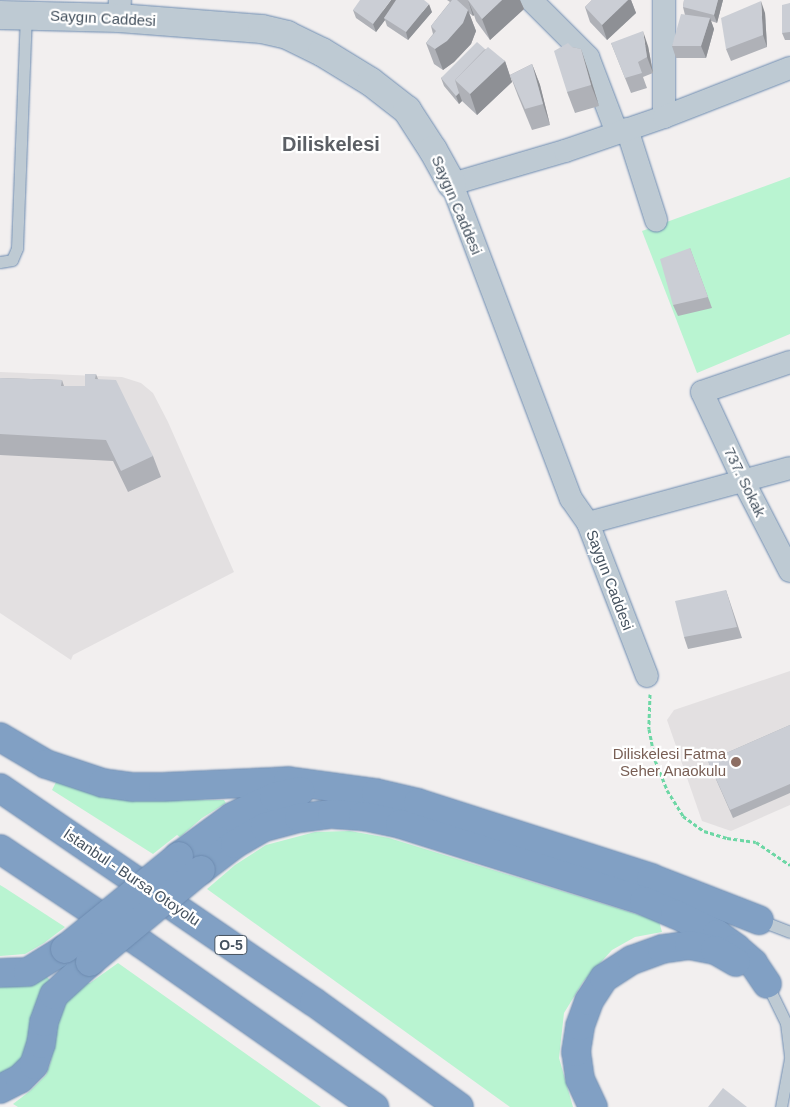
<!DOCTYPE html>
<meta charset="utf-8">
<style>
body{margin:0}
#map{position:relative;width:790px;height:1107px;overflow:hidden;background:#f2efef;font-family:Helvetica,sans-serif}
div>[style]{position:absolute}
.education>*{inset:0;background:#e3e0e1}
.green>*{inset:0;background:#b9f4d1}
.path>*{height:3px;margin-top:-1.5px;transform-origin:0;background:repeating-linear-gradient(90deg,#6dd7a5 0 4px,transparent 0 6.5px)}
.roads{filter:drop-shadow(0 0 1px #6d8bb0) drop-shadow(0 0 1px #6d8bb0)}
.service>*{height:11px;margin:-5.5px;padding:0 5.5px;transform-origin:5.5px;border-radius:5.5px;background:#becad3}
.minor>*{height:22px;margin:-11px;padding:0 11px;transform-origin:11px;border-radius:11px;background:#becad3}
.tertiary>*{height:28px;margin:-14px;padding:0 14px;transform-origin:14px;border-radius:14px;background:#becad3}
.motorway>*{height:28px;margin:-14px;padding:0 14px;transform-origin:14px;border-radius:14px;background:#81a0c4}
.bridges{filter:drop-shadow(0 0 1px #6d8bb0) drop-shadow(0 0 1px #6d8bb0)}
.motorway-bridge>*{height:28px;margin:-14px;padding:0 14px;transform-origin:14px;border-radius:14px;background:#81a0c4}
.wall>*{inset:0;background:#afb1b7}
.shaded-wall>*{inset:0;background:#8e9095}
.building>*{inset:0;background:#cbced5}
.dots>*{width:14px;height:14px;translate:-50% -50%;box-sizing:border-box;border:2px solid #fff;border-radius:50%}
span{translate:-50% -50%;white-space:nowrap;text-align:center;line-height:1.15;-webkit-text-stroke:4.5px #fff;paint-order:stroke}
.shield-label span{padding:1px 4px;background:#fff;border:1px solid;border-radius:4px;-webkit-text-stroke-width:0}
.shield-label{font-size:14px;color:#45525f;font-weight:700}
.street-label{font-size:15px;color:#45525f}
.education-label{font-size:15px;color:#785e54}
.right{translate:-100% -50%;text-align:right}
.district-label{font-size:20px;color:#5b5f65;font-weight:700}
</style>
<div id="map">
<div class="education">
<i style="clip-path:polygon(0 372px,122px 377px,141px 383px,153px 393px,168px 422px,234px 572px,73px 655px,71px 660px,0 613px)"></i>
<i style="clip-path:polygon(790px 671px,790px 805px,731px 831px,702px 821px,667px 720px,674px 710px)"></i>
</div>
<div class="green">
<i style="clip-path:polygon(790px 177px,790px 334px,697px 373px,642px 231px)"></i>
<i style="clip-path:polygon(57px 780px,128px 799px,224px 800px,226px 803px,202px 818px,180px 837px,177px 835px,153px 854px,52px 790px)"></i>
<i style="clip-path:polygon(350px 831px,389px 838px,659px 921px,662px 932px,635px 937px,612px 950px,583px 982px,564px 1013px,559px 1058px,573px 1107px,510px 1107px,207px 889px,235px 865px,266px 845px,315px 832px)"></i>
<i style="clip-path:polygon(0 885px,5px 888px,65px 927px,44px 943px,25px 954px,0 956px)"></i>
<i style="clip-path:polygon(118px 963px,321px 1107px,18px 1107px,13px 1104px,30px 1091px,46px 1075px,51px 1061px,58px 1009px,83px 982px,90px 983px)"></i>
<i style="clip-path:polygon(46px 976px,51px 981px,27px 1060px,0 1080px,0 985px,22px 986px)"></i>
</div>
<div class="path">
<i style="left:650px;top:694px;width:35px;rotate:92deg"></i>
<i style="left:649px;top:729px;width:32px;rotate:79deg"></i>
<i style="left:655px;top:760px;width:32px;rotate:68deg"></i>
<i style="left:667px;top:790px;width:31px;rotate:58deg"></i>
<i style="left:683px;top:816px;width:26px;rotate:36deg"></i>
<i style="left:704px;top:831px;width:24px;rotate:17deg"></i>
<i style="left:727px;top:838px;width:29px;rotate:8deg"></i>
<i style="left:756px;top:842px;width:41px;rotate:34.1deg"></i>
</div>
<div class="roads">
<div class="service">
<i style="left:0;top:262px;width:12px;rotate:-9deg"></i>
<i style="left:12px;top:260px;width:13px;rotate:-67deg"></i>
<i style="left:17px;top:248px;width:233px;rotate:-87.8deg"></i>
<i style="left:759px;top:920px;width:33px;rotate:21deg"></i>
<i style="left:767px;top:984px;width:43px;rotate:64deg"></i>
<i style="left:786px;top:1023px;width:35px;rotate:83deg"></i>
<i style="left:781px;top:1107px;width:49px;rotate:-79.4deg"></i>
</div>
<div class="minor">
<i style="left:531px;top:0;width:81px;rotate:45deg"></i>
<i style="left:588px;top:57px;width:81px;rotate:69.1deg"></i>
<i style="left:664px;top:0;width:117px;rotate:90deg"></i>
<i style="left:119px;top:18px;width:18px;rotate:-87deg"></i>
<i style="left:627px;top:129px;width:96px;rotate:72.3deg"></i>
<i style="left:790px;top:362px;width:93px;rotate:161.2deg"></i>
<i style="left:702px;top:392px;width:99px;rotate:65deg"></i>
<i style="left:744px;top:482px;width:100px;rotate:62.7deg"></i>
<i style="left:588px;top:523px;width:209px;rotate:-15.2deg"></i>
<i style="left:647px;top:676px;width:164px;rotate:-111.1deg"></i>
<i style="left:588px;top:523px;width:29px;rotate:-125deg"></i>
<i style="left:571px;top:499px;width:337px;rotate:-110.7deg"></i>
<i style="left:452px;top:184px;width:118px;rotate:-16.3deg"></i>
<i style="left:565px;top:151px;width:105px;rotate:-19deg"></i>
<i style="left:664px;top:117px;width:135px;rotate:-21.3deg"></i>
</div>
<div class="tertiary">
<i style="left:0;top:15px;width:119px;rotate:1.4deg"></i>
<i style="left:119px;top:18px;width:143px;rotate:4.4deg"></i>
<i style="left:262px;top:29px;width:26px;rotate:13deg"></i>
<i style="left:287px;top:35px;width:39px;rotate:26deg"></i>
<i style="left:322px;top:52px;width:57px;rotate:31.5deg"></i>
<i style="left:371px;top:82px;width:46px;rotate:37.9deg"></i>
<i style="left:407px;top:110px;width:48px;rotate:57deg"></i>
<i style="left:433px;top:150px;width:39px;rotate:61deg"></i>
</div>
<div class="motorway">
<i style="left:0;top:737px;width:53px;rotate:30.4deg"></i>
<i style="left:46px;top:764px;width:60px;rotate:18.4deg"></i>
<i style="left:103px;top:783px;width:30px;rotate:8deg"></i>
<i style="left:133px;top:787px;width:30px"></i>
<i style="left:163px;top:787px;width:125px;rotate:-2.7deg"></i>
<i style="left:288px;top:781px;width:89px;rotate:7.8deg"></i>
<i style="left:376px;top:793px;width:43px;rotate:13.4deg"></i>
<i style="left:418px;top:803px;width:245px;rotate:17.8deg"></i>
<i style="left:651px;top:878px;width:116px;rotate:21.3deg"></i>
<i style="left:0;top:788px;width:380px;rotate:34.3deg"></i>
<i style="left:314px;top:1002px;width:179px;rotate:35.9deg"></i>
<i style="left:0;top:849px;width:171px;rotate:33.8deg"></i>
<i style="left:142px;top:944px;width:284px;rotate:35.1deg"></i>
<i style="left:179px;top:856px;width:66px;rotate:-36.3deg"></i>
<i style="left:232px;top:817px;width:47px;rotate:-25.5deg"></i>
<i style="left:274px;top:797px;width:27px;rotate:-13deg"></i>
<i style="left:201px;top:870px;width:43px;rotate:-37.4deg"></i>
<i style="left:235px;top:844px;width:34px;rotate:-30deg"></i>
<i style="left:265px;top:827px;width:35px;rotate:-15deg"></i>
<i style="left:299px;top:818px;width:33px;rotate:-7deg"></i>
<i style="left:332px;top:814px;width:31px;rotate:4deg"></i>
<i style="left:363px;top:816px;width:38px;rotate:12deg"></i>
<i style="left:400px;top:824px;width:256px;rotate:17.5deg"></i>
<i style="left:644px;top:901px;width:34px;rotate:23deg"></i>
<i style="left:675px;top:914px;width:47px;rotate:25.5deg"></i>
<i style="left:717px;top:934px;width:24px;rotate:36deg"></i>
<i style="left:736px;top:948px;width:23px;rotate:41deg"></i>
<i style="left:753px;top:963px;width:25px;rotate:56deg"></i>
<i style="left:0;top:973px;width:28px;rotate:-2deg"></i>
<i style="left:28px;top:972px;width:44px;rotate:-31.9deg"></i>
<i style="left:0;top:1089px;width:22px;rotate:-27deg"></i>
<i style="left:20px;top:1079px;width:20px;rotate:-45deg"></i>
<i style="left:34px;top:1065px;width:22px;rotate:-72deg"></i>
<i style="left:41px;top:1044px;width:22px;rotate:-82deg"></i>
<i style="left:44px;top:1022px;width:29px;rotate:-70deg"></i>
<i style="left:54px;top:995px;width:49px;rotate:-42.5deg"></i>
<i style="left:593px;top:1107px;width:31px;rotate:-115deg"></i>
<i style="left:580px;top:1079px;width:27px;rotate:-98deg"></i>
<i style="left:576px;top:1052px;width:26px;rotate:-81deg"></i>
<i style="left:580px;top:1026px;width:27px;rotate:-70deg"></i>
<i style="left:589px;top:1001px;width:27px;rotate:-57deg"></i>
<i style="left:604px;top:978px;width:33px;rotate:-33deg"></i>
<i style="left:632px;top:960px;width:32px;rotate:-20deg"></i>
<i style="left:662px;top:949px;width:27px;rotate:-8deg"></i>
<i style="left:689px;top:945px;width:26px;rotate:11deg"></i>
<i style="left:715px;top:950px;width:24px;rotate:30deg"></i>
</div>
</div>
<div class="bridges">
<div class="motorway-bridge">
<i style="left:65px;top:949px;width:147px;rotate:-39.2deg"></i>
<i style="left:90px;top:962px;width:144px;rotate:-39.7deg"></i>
</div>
</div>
<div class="wall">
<i style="clip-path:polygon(447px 0,520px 0,524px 9px,490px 40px,476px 21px,474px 15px,473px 16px,469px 13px,476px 31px,471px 44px,454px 62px,443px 70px,434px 64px,426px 43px,433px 34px,431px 26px,450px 2px)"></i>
<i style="clip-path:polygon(592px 0,631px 0,636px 13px,607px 40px,590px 22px,585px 7px)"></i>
<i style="clip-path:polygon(684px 0,723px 0,717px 23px,711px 21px,714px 29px,706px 58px,676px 58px,672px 46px,685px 15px,683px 7px)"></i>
<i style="clip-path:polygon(790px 3px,790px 40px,785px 40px,782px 33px)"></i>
<i style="clip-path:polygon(353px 10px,432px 12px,408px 40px,387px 26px,385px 20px,376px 32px,356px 18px)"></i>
<i style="clip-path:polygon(765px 13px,767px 47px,731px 61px,726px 49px)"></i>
<i style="clip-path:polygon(611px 43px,648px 46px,653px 73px,643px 77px,647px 88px,631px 93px)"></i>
<i style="clip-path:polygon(572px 47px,581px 49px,588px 70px,599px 106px,575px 113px,567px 92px)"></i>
<i style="clip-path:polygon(485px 49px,505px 61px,512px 82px,477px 115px,462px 101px,459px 104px,444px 86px,441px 78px)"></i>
<i style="clip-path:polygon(532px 64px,540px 85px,550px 125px,532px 130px,518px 96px,510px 75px)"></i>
<i style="clip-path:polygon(690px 248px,712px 308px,678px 316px,673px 305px)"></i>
<i style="clip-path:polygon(96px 374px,98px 379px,153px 456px,161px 477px,128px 492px,113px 461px,0 455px,0 378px,62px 380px,64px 386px,85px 386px)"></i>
<i style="clip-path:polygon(726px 590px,742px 638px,688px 649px,684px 637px)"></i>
<i style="clip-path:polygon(790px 725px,790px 793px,733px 818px,708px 761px)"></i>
</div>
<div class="shaded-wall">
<i style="clip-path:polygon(391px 0,399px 0,384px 18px,385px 20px,376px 32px,373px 24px)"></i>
<i style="clip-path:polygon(468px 0,487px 0,468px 0,474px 15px,473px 16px)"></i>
<i style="clip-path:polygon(502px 0,520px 0,524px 9px,490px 40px,482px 19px)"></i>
<i style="clip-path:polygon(628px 0,631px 0,636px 13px,607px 40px,602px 25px)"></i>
<i style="clip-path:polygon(718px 0,723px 0,717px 23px,714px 15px)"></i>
<i style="clip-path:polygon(761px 1px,765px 13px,767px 47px,763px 35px)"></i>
<i style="clip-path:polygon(429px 4px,432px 12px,408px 40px,406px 32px)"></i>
<i style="clip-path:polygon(468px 10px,476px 31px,471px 44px,454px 62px,443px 70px,435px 49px)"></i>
<i style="clip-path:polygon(710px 18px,714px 29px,706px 58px,701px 46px)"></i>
<i style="clip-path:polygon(643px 31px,648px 46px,653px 73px,647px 57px)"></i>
<i style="clip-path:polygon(581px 49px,588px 70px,599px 106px,591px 85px)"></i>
<i style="clip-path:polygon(505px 61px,512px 82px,477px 115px,470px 94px)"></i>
<i style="clip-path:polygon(532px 64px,540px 85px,550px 125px,543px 104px)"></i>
<i style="clip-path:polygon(459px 93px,462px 101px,459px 104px,456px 96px)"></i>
</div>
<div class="building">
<i style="clip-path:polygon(360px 0,391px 0,373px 24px,353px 10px)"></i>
<i style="clip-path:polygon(396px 0,424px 0,429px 4px,406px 32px,384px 18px)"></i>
<i style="clip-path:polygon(452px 0,457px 0,468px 10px,463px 23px,447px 41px,435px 49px,426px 43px,436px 31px,431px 26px)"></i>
<i style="clip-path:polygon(468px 0,502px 0,482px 19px)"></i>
<i style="clip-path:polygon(592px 0,628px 0,602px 25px,585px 7px)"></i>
<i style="clip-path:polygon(684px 0,718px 0,714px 15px,683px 7px)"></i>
<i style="clip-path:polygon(761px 1px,763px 35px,726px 49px,721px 18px)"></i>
<i style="clip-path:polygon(790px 3px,790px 32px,782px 33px,782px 5px)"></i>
<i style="clip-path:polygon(681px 14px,710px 18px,701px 46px,672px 46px)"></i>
<i style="clip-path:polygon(643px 31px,647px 57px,638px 62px,642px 73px,625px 78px,611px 43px)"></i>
<i style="clip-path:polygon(477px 42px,485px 49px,455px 80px,459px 93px,456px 96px,441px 78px)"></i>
<i style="clip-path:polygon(568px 43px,572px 47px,581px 49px,591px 85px,567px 92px,554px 51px)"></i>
<i style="clip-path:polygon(488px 47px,505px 61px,470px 94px,455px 80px)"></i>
<i style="clip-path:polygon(532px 64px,543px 104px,525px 109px,510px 75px)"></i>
<i style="clip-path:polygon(690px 248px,708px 297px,673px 305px,660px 259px)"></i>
<i style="clip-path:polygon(85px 374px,96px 374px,95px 379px,116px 380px,153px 456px,121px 471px,106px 440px,0 434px,0 378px,62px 380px,61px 386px,85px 386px)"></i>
<i style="clip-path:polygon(726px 590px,737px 627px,684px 637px,675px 601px)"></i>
<i style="clip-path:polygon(790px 725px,790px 784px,730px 810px,708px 761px)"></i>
<i style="clip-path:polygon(723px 1088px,747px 1107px,708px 1107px)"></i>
</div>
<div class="dots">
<i style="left:736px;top:762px;background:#8d6e63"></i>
</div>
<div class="shield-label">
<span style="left:231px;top:945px">O-5</span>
</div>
<div class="street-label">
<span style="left:103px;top:18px;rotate:3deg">Saygın Caddesi</span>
<span style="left:457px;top:205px;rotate:67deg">Saygın Caddesi</span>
<span style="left:745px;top:482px;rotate:64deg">737. Sokak</span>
<span style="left:610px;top:580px;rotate:69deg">Saygın Caddesi</span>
<span style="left:132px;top:877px;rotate:34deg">İstanbul - Bursa Otoyolu</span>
</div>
<div class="education-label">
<span class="right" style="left:726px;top:762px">Diliskelesi Fatma<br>Seher Anaokulu</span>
</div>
<div class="district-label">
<span style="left:331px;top:144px">Diliskelesi</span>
</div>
</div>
